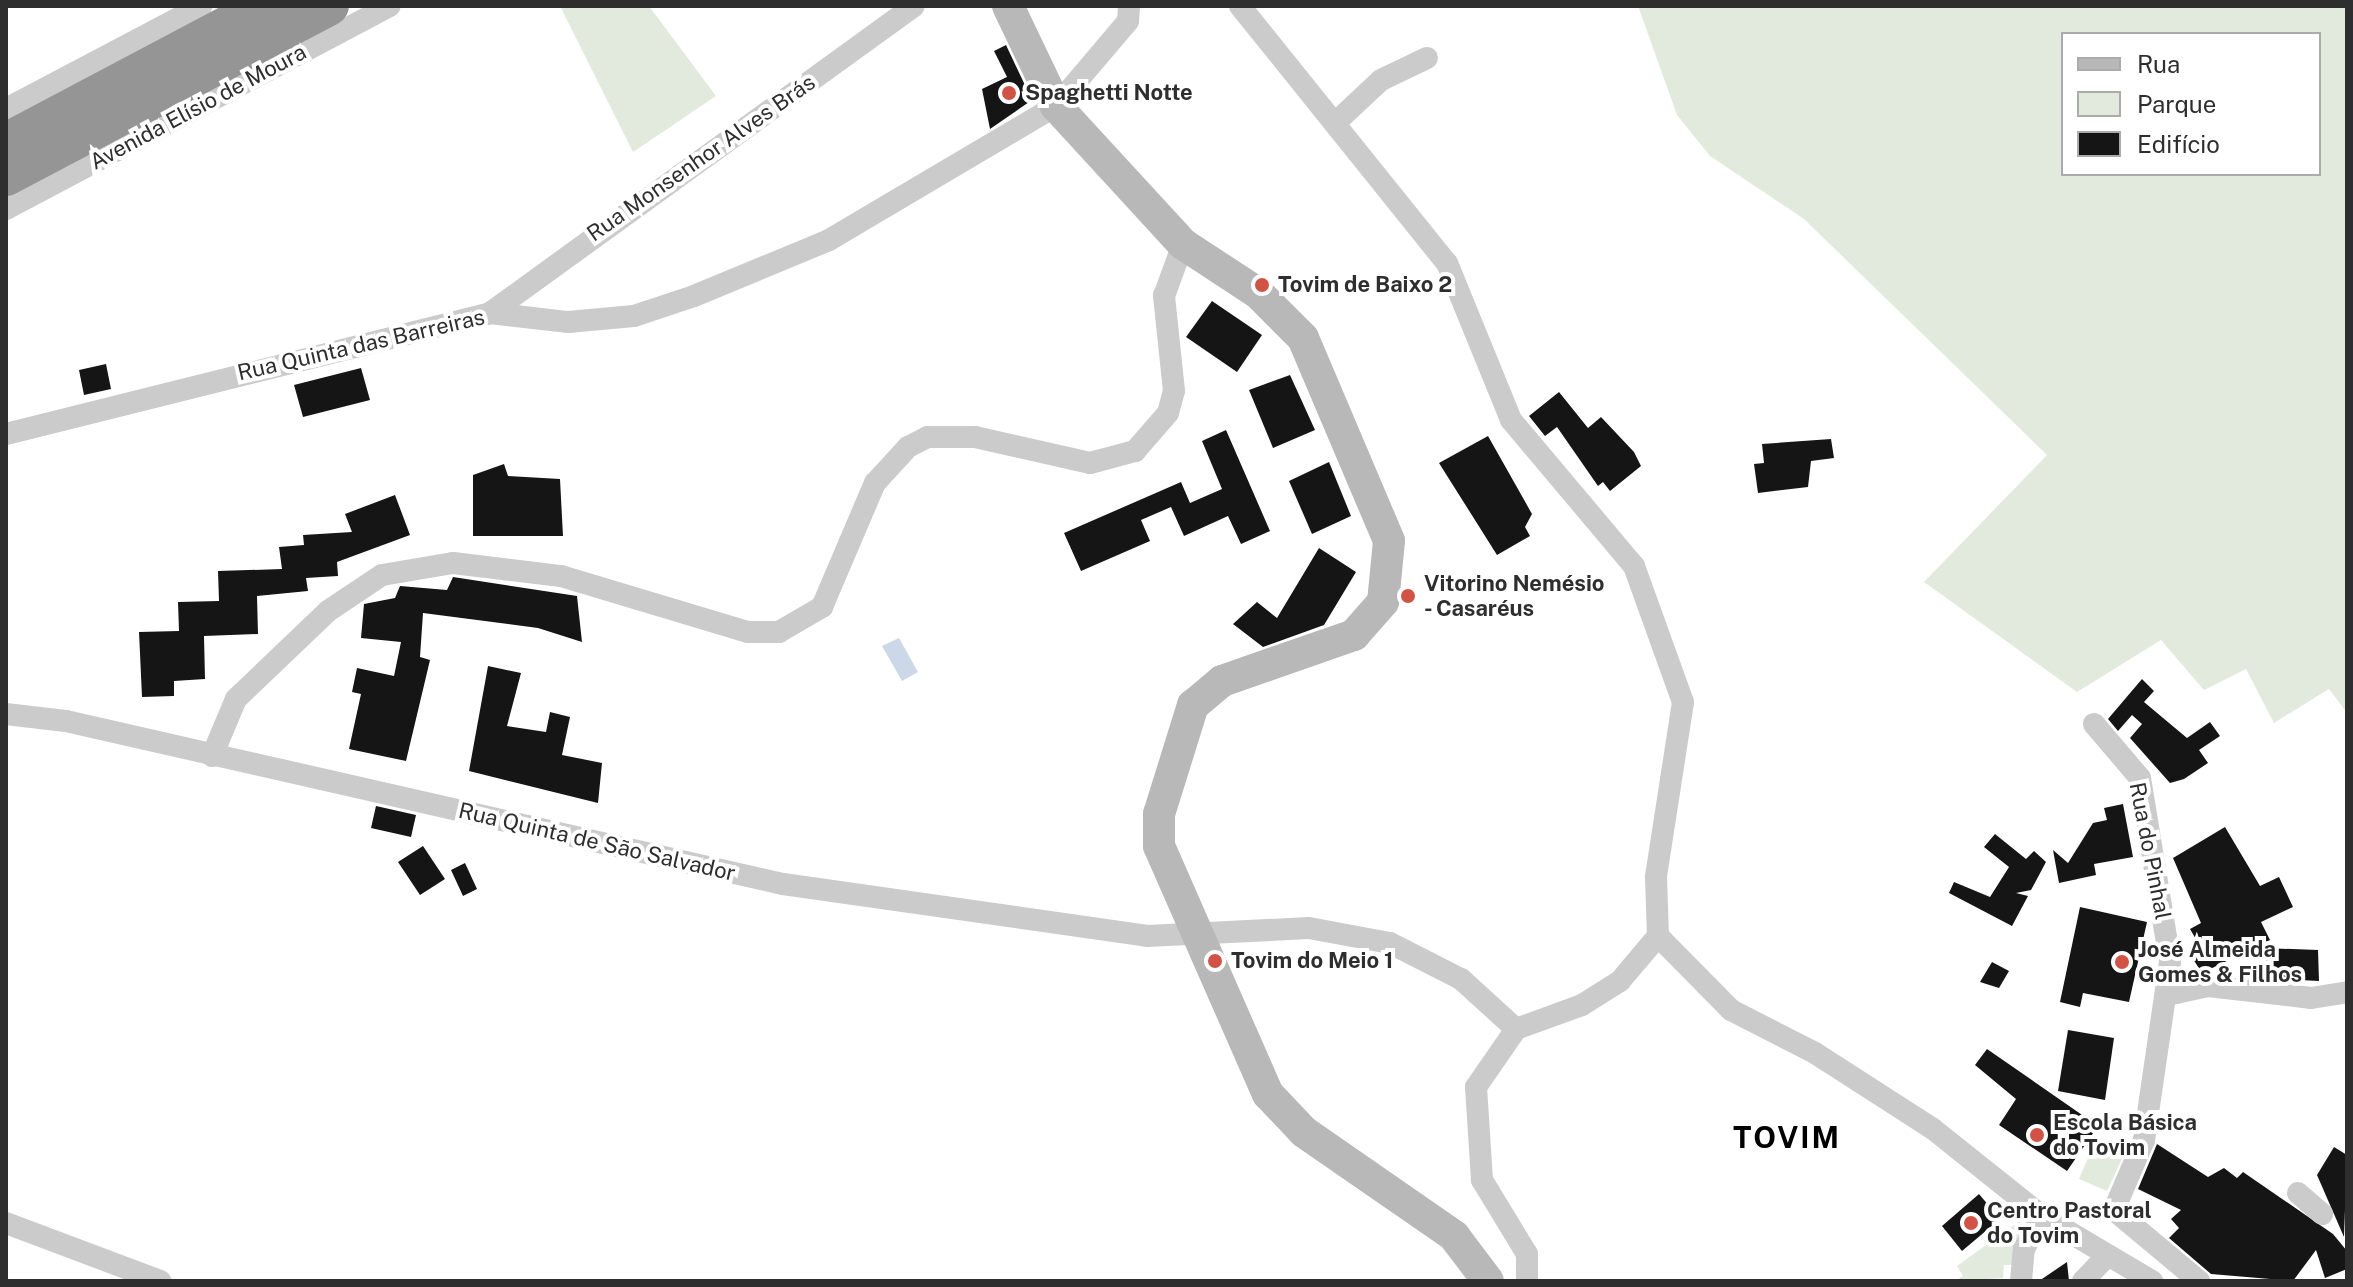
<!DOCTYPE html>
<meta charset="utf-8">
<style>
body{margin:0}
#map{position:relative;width:2353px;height:1287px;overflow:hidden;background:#fff;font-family:"Public Sans",sans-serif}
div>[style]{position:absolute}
.green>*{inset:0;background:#e2eade}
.water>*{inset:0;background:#ccd8e7}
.building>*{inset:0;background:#151515}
.street>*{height:22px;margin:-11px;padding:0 11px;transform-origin:11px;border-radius:11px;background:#cbcbcb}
.secondary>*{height:32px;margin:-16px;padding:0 16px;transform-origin:16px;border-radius:16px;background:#b8b8b8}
.highway>*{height:40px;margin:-20px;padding:0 20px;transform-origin:20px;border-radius:20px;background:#959595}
.dots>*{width:22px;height:22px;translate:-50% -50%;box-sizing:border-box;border:4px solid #fff;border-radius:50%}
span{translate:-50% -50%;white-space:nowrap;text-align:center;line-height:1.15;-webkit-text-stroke:8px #fff;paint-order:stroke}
.poi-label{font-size:22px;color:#2e2e2e;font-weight:700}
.left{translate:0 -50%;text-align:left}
.street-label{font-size:22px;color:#2e2e2e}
.district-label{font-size:30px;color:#000;font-weight:700;letter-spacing:2px}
.frame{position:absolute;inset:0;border:8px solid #2e2e2e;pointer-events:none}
.legend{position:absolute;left:2061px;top:32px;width:260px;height:144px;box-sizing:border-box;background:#fff;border:2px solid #ababab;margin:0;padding:10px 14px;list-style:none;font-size:24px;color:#2e2e2e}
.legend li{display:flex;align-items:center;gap:16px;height:40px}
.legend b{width:40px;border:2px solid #ababab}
</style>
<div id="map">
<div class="green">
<i style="clip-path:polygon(560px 6px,649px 6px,716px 96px,633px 152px)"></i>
<i style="clip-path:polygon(evenodd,1638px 6px,2347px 6px,2347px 713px,2329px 689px,2274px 723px,2246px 669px,2204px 690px,2161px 640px,2077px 692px,1924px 582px,2047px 455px,1804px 219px,1710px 156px,1677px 115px,1638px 6px,2063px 34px,2319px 34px,2319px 174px,2063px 174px,2063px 34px)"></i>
<i style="clip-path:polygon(2096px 1139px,2125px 1152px,2107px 1191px,2079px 1179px)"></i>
<i style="clip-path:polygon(2021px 1220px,2016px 1265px,2004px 1265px,2003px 1278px,1955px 1281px,1963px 1276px,1957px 1266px)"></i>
</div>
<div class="water">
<i style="clip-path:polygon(899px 638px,918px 672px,902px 681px,882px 646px)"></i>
</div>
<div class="building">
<i style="clip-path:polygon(1006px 45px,1032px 100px,990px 129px,982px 89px,1007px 77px,994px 51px)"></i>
<i style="clip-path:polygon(1212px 301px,1262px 335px,1237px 372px,1186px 337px)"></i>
<i style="clip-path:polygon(106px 364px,111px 389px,84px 395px,79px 370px)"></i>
<i style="clip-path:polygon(361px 368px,370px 400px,303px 417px,294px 385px)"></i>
<i style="clip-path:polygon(1290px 375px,1315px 430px,1273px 448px,1249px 390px)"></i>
<i style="clip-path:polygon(1559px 392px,1588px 428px,1601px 417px,1634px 452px,1641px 466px,1610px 491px,1603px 482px,1598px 486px,1557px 427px,1545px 436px,1529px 416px)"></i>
<i style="clip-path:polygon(1226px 430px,1270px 531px,1241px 544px,1228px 516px,1184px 536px,1171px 507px,1141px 520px,1150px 541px,1081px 571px,1064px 533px,1181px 482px,1190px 503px,1222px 489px,1202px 441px)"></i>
<i style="clip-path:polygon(1488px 436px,1532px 514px,1525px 527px,1530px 536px,1497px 555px,1439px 463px)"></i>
<i style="clip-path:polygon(1831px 439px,1834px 458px,1811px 461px,1808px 487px,1758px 493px,1754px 464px,1764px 463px,1762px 444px)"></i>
<i style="clip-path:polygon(1329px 462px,1351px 516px,1312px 534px,1289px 481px)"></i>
<i style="clip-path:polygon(504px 464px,508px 476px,560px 479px,563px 536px,473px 536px,473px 475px)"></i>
<i style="clip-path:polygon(395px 495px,410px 535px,337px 562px,338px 576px,306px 578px,308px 591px,257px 596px,258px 634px,204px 636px,205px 679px,174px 681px,174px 696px,142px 697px,139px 632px,179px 631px,178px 602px,219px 601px,218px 571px,282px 569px,279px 547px,304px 545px,303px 535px,352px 532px,345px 514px)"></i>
<i style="clip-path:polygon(1319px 548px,1356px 572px,1324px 625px,1263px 647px,1233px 624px,1257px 602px,1277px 618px)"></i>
<i style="clip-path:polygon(453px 577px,577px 596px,582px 642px,538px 628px,423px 613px,420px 657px,430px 660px,406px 761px,349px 749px,361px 694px,352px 692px,357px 668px,394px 676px,401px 642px,361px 638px,364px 604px,395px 598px,400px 586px,447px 590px)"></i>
<i style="clip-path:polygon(488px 666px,521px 673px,507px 726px,546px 732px,550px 712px,570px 717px,562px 755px,602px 763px,598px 803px,469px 771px)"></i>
<i style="clip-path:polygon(2142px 679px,2154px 691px,2144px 702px,2187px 738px,2210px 722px,2220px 736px,2199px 750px,2208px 763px,2184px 779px,2170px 783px,2130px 738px,2142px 724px,2132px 715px,2118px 731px,2108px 719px)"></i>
<i style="clip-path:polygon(2123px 804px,2133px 857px,2094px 864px,2096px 875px,2059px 883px,2053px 850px,2068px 863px,2093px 823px,2107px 820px,2104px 808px)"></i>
<i style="clip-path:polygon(376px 806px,416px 815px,411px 837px,371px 828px)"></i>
<i style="clip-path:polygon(2225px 827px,2260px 886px,2279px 877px,2293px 907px,2261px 922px,2270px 940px,2202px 973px,2193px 959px,2204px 953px,2190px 929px,2201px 923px,2173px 858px)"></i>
<i style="clip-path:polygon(1995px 834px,2026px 859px,2034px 851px,2046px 862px,2031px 890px,2016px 893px,2028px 896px,2012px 926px,1949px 893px,1954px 882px,1990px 897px,2009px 867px,1984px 847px)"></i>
<i style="clip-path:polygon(423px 846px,445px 879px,420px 895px,398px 862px)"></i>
<i style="clip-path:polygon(465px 863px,477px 889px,463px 896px,451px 870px)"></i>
<i style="clip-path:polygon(2080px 907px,2147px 922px,2129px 1002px,2083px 993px,2080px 1007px,2060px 1002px)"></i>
<i style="clip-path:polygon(2264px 948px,2318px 950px,2319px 981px,2263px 978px)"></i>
<i style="clip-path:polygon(1992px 962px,2009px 971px,1999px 988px,1980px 982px)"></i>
<i style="clip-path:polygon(2068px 1030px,2114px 1038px,2105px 1100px,2058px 1091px)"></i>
<i style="clip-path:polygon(1987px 1049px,2098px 1126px,2067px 1171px,1999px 1125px,2016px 1099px,1975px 1065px)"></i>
<i style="clip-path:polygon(2157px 1144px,2208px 1177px,2224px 1168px,2237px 1178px,2243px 1172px,2333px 1234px,2347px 1251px,2347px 1269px,2325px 1278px,2316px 1250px,2293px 1281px,2211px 1274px,2169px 1238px,2179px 1228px,2171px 1219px,2181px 1210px,2138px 1189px)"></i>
<i style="clip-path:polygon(2334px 1147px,2347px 1155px,2344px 1237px,2317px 1175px)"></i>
<i style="clip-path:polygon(1979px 1194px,2000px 1219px,1962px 1251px,1942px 1226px)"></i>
<i style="clip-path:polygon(2067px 1262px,2069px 1281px,2039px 1281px)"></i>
</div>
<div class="street">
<i style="left:1240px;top:6px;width:330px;rotate:51.2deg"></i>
<i style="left:1447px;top:263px;width:170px;rotate:67.8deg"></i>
<i style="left:1511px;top:420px;width:191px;rotate:49.9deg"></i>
<i style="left:1634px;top:566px;width:145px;rotate:70.2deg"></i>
<i style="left:1683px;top:702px;width:177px;rotate:98.8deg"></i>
<i style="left:1656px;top:877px;width:59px;rotate:88.1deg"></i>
<i style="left:1658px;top:936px;width:104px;rotate:45.4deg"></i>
<i style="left:1731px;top:1010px;width:94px;rotate:27.1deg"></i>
<i style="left:1815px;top:1053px;width:140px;rotate:32.8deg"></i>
<i style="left:1933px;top:1129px;width:139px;rotate:38.6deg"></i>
<i style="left:2042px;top:1216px;width:128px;rotate:30.6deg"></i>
<i style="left:6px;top:109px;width:221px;rotate:-27.8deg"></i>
<i style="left:1335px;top:123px;width:63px;rotate:-43.1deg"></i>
<i style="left:1381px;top:80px;width:51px;rotate:-25.6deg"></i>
<i style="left:6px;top:209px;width:434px;rotate:-27.9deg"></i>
<i style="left:490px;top:313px;width:523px;rotate:-35.91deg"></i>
<i style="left:6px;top:434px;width:499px;rotate:-14deg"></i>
<i style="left:490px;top:313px;width:79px;rotate:6.6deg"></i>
<i style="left:568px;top:322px;width:66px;rotate:-5.2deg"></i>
<i style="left:634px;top:316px;width:63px;rotate:-18.4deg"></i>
<i style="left:694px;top:296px;width:146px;rotate:-22.5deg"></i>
<i style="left:829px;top:240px;width:264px;rotate:-30.6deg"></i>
<i style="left:1056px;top:106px;width:111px;rotate:-49.7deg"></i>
<i style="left:1128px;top:21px;width:15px;rotate:-86deg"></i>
<i style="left:6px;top:714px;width:60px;rotate:6.7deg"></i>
<i style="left:66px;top:721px;width:735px;rotate:12.81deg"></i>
<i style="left:783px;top:884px;width:368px;rotate:8.1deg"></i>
<i style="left:1147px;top:936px;width:162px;rotate:-2.8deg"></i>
<i style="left:1309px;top:928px;width:82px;rotate:10.5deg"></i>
<i style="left:1390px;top:943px;width:80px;rotate:26.9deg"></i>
<i style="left:1461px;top:979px;width:74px;rotate:42.3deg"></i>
<i style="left:2094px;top:724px;width:71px;rotate:49.6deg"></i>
<i style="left:2140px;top:778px;width:186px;rotate:80.7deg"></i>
<i style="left:2170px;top:962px;width:180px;rotate:98.3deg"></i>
<i style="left:2144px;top:1140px;width:76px;rotate:113.2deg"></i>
<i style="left:2114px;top:1210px;width:111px;rotate:39.9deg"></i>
<i style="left:212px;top:756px;width:62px;rotate:-67.2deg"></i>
<i style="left:236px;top:699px;width:127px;rotate:-43.7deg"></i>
<i style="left:328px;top:611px;width:65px;rotate:-33.7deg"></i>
<i style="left:382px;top:575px;width:72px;rotate:-9.6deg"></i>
<i style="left:453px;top:563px;width:109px;rotate:6.9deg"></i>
<i style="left:561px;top:576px;width:195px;rotate:16.7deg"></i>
<i style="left:748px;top:632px;width:31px"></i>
<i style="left:779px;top:632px;width:50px;rotate:-30.2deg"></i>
<i style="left:822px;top:607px;width:135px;rotate:-66.9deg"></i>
<i style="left:875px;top:483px;width:49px;rotate:-47.5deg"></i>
<i style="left:908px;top:447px;width:22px;rotate:-27deg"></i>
<i style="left:928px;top:437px;width:47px"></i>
<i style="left:975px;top:437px;width:118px;rotate:12.7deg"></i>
<i style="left:1090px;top:463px;width:47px;rotate:-14.9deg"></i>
<i style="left:1135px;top:451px;width:50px;rotate:-49deg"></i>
<i style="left:1168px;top:413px;width:23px;rotate:-75deg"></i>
<i style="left:1174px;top:391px;width:96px;rotate:-96deg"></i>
<i style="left:1164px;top:296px;width:55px;rotate:-69.9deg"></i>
<i style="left:2167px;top:995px;width:42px;rotate:-12.4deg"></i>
<i style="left:2208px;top:986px;width:104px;rotate:6.6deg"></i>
<i style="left:2311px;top:998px;width:36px;rotate:-9deg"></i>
<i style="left:2298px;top:1193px;width:32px;rotate:41deg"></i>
<i style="left:6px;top:1223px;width:165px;rotate:20.6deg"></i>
<i style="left:1527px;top:1281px;width:27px;rotate:-90deg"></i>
<i style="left:1527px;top:1254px;width:87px;rotate:-121.3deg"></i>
<i style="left:1482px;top:1180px;width:93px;rotate:-93.7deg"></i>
<i style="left:1476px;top:1087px;width:70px;rotate:-55.4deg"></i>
<i style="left:1516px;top:1029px;width:70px;rotate:-20deg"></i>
<i style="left:1582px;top:1005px;width:45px;rotate:-32.3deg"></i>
<i style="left:1620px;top:981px;width:59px;rotate:-49.8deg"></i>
<i style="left:2021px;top:1281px;width:32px;rotate:-85deg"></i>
<i style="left:2024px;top:1249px;width:38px;rotate:-61deg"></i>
<i style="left:2083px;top:1281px;width:33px;rotate:-46deg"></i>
</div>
<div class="secondary">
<i style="left:1008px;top:6px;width:111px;rotate:64.4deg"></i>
<i style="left:1056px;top:106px;width:188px;rotate:47.4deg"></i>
<i style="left:1183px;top:244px;width:91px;rotate:33.3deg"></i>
<i style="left:1259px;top:294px;width:62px;rotate:45deg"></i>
<i style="left:1303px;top:338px;width:220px;rotate:67deg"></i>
<i style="left:1389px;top:541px;width:61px;rotate:95.6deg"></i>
<i style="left:1383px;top:602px;width:44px;rotate:131.3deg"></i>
<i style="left:1354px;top:635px;width:140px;rotate:160.8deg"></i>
<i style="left:1222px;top:681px;width:38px;rotate:140deg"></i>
<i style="left:1193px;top:705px;width:114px;rotate:107.3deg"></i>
<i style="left:1159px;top:814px;width:32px;rotate:90deg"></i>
<i style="left:1159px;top:846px;width:271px;rotate:66.3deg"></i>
<i style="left:1268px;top:1094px;width:52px;rotate:46.5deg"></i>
<i style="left:1304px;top:1132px;width:183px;rotate:34.7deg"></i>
<i style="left:1454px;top:1236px;width:56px;rotate:52.9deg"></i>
</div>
<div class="highway">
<i style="left:6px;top:143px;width:293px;rotate:-27.9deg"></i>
<i style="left:6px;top:176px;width:365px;rotate:-27.8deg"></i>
</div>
<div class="dots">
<i style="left:1009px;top:93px;background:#d05345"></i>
<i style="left:1262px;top:285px;background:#d05345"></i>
<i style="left:1408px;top:596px;background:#d05345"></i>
<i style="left:1215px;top:961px;background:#d05345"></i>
<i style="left:2122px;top:962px;background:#d05345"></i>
<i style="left:2037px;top:1135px;background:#d05345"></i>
<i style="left:1971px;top:1223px;background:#d05345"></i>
</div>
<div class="poi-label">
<span class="left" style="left:1025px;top:93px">Spaghetti Notte</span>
<span class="left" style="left:1278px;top:285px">Tovim de Baixo 2</span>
<span class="left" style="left:1424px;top:596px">Vitorino Nemésio<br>- Casaréus</span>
<span class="left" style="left:2138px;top:962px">José Almeida<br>Gomes &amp; Filhos</span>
<span class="left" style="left:1231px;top:961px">Tovim do Meio 1</span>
<span class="left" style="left:2053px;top:1135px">Escola Básica<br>do Tovim</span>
<span class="left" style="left:1987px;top:1223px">Centro Pastoral<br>do Tovim</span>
</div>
<div class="street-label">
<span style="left:198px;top:107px;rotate:-28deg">Avenida Elísio de Moura</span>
<span style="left:701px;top:158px;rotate:-35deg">Rua Monsenhor Alves Brás</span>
<span style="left:361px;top:345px;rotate:-13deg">Rua Quinta das Barreiras</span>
<span style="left:597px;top:842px;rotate:13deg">Rua Quinta de São Salvador</span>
<span style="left:2150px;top:851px;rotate:79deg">Rua do Pinhal</span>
</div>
<div class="district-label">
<span style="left:1787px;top:1137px">TOVIM</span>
</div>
<div class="frame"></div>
<ul class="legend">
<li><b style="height:10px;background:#b8b8b8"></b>Rua</li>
<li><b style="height:22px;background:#e2eade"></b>Parque</li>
<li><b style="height:22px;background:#151515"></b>Edifício</li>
</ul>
</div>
